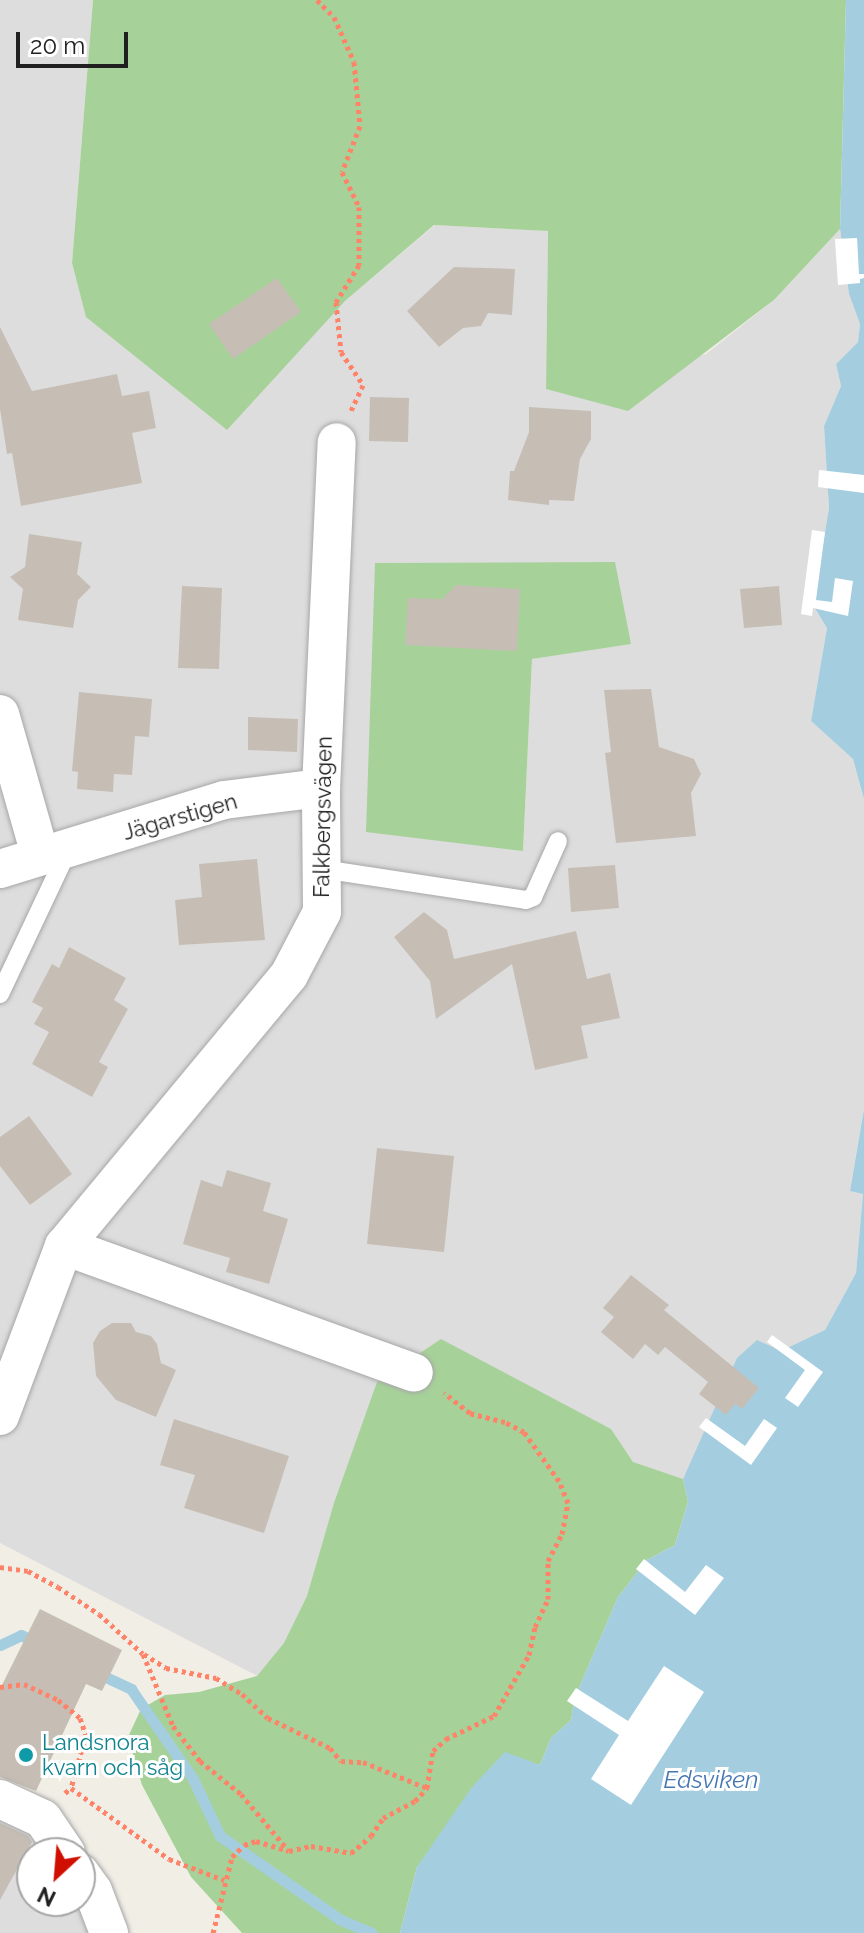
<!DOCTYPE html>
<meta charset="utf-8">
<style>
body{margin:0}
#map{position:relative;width:864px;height:1933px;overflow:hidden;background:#f1eee6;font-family:Raleway,sans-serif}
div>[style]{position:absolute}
.residential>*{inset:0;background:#dedddd}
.forest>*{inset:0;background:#a6d299}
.water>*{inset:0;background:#a4cee0}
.pier>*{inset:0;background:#fff}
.stream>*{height:11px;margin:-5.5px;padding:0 5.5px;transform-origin:5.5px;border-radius:5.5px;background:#a4cee0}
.building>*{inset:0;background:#c6beb5}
.path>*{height:5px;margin-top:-2.5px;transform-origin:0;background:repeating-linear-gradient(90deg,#ff8369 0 4px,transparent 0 8px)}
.roads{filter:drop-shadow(0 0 2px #a7a7a7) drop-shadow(0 0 2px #a7a7a7)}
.service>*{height:18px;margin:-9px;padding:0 9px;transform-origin:9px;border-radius:9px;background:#fff}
.minor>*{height:38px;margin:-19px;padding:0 19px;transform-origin:19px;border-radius:19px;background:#fff}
.dots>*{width:22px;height:22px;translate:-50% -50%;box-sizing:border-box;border:4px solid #fff;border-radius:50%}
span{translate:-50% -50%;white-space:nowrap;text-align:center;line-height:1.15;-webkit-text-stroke:6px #fff;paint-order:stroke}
.street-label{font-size:22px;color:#202020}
.culture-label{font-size:22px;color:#0d838f}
.left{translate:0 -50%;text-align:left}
.water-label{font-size:24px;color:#4776b5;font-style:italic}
.north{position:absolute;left:16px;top:1837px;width:80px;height:80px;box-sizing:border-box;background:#fff;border:2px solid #a6a6a6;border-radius:50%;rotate:206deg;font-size:22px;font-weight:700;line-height:32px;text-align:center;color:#202020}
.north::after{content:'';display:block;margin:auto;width:28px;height:36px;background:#d00f00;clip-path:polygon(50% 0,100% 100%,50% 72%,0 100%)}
.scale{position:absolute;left:16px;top:32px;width:112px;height:36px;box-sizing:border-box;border:4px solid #202020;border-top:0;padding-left:10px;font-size:24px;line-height:28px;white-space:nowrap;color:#202020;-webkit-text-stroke:6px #fff;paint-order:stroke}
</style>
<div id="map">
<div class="residential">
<i style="clip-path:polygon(evenodd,0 0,93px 0,72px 263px,86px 316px,345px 301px,435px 225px,548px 231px,546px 389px,706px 354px,774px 300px,840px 229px,849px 294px,860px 324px,858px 342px,836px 364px,841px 386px,824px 426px,829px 508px,813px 605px,827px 628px,811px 721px,853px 759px,864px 799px,864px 1109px,850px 1190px,863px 1194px,856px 1273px,825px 1330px,731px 1378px,683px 1479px,688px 1502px,618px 1597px,575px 1697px,571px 1720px,551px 1738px,504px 1753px,472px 1787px,0 1543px,0 0,375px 563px,631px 643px,532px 659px,523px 851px,375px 563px)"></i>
<i style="clip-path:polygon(0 1811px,35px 1828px,52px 1853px,32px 1853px,32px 1901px,80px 1901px,96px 1933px,0 1933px)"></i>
</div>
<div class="forest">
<i style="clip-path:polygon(93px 0,846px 0,840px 229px,774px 300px,628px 411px,546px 389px,548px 231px,434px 225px,345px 301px,227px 430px,86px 317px,72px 263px)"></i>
<i style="clip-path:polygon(615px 562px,631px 644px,532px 659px,523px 851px,366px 832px,375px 563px)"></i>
<i style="clip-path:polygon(441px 1339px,611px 1429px,633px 1462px,683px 1479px,688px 1502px,675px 1545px,647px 1560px,618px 1597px,575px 1697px,571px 1720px,551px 1738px,540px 1765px,522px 1762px,417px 1867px,400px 1933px,242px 1933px,191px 1877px,142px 1785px,128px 1737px,141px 1709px,165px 1695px,199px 1692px,257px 1676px,284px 1643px,307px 1596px,334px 1503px,377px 1382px)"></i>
</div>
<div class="water">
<i style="clip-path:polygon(846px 0,864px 0,864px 799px,853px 759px,811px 721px,827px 628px,813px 605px,829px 508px,824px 426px,841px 386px,836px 364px,858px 342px,860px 324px,849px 294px,840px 229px)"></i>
<i style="clip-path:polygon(864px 1109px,864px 1933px,400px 1933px,417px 1867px,472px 1787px,505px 1752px,540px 1765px,551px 1738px,571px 1720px,575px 1697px,618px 1597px,647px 1560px,675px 1545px,688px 1502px,683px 1479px,737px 1358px,757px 1340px,781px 1351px,825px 1330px,856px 1273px,863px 1194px,850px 1191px)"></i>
</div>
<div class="pier">
<i style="clip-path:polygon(857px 238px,859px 274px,864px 274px,864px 278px,860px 279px,860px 283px,838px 285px,835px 239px)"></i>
<i style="clip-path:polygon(819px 470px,864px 475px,864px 493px,818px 487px)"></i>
<i style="clip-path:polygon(812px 530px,825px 532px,816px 600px,832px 602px,835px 578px,853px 581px,848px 616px,813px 608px,812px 616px,801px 614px)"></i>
<i style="clip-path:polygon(772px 1335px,823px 1372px,798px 1407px,785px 1398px,805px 1370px,767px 1342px)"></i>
<i style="clip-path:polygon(706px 1418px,745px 1446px,764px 1419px,777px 1428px,751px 1465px,699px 1427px)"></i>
<i style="clip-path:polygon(644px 1559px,685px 1592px,706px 1565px,724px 1578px,695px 1615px,636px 1569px)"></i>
<i style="clip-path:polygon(664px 1666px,704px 1692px,631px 1805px,591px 1779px,619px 1735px,567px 1701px,576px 1688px,628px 1721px)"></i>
</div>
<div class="stream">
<i style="left:0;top:1645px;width:23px;rotate:-25deg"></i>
<i style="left:21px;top:1635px;width:20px;rotate:27deg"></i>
<i style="left:97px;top:1673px;width:38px;rotate:25deg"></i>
<i style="left:131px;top:1689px;width:109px;rotate:55.4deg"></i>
<i style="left:193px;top:1779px;width:63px;rotate:64.7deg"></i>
<i style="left:220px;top:1836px;width:147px;rotate:34.8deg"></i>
<i style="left:341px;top:1920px;width:33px;rotate:23deg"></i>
</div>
<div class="building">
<i style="clip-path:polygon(454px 267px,515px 269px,512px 315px,488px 313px,481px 326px,463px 328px,439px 347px,407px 311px)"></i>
<i style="clip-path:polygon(277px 278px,301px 312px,233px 359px,209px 324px)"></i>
<i style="clip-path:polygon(0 327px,32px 391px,117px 374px,122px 396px,149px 391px,156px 428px,132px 433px,142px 483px,21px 506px,12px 453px,7px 454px,0 409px)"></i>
<i style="clip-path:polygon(370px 397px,409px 398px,408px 442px,369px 441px)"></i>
<i style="clip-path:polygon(529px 407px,591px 411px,591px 439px,580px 459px,574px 501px,549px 500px,549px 505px,508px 500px,510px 471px,514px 471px,529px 432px)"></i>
<i style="clip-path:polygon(29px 534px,82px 542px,77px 574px,91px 587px,78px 600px,73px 628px,18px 620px,23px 589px,10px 577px,25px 567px)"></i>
<i style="clip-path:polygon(456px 585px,520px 589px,517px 651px,405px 645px,408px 598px,442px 599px)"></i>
<i style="clip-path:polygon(182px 586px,222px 588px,219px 669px,178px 668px)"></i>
<i style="clip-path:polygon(779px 586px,782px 625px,744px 628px,740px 589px)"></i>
<i style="clip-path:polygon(651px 689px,659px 747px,694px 759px,701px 774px,691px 793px,696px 836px,616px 843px,605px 753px,611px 752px,604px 690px)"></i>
<i style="clip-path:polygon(79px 692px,152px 699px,149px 737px,135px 736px,132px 775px,114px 774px,113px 792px,77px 789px,78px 772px,72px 771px)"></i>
<i style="clip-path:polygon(248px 717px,298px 719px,297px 752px,248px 750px)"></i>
<i style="clip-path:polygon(257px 859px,265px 940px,179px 945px,175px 900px,202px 897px,199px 864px)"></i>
<i style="clip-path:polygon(615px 865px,619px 908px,571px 912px,568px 868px)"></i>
<i style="clip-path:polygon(424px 912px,447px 930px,454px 959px,576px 931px,587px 979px,610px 973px,620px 1018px,581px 1026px,588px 1058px,535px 1070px,512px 964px,436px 1019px,430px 981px,394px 937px)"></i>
<i style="clip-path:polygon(69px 947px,126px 978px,114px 1000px,128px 1009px,99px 1062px,108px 1067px,92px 1097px,32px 1064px,49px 1032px,34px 1024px,43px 1008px,32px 1002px,52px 964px,59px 968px)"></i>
<i style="clip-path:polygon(29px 1116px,72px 1174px,30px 1205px,0 1166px,0 1137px)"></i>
<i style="clip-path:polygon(377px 1148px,454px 1156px,444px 1252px,367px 1244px)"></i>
<i style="clip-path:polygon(227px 1170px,271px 1183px,263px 1211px,288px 1219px,269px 1284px,226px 1272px,230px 1258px,183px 1244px,201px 1180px,222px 1187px)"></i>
<i style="clip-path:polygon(631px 1275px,669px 1305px,664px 1310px,759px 1388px,742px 1409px,735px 1404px,726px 1415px,699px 1394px,708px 1382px,665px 1347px,658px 1355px,645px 1344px,633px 1359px,601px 1332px,614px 1317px,603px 1308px)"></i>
<i style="clip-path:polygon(112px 1323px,131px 1323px,136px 1332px,151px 1336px,157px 1344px,161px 1363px,176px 1370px,156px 1417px,116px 1400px,96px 1376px,93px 1343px,100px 1331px)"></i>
<i style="clip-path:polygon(174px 1419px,289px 1456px,264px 1533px,184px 1508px,195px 1475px,160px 1465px)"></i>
<i style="clip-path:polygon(40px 1609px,122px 1650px,102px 1691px,86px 1684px,36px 1791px,0 1777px,0 1689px)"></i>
<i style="clip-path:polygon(0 1823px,28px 1836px,32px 1842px,0 1900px)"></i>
</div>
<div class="path">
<i style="left:317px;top:0;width:24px;rotate:45deg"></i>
<i style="left:334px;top:17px;width:49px;rotate:66deg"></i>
<i style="left:354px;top:62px;width:64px;rotate:84.6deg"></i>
<i style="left:360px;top:126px;width:49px;rotate:111.4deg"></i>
<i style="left:342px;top:172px;width:39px;rotate:64deg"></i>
<i style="left:359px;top:207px;width:58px;rotate:90deg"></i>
<i style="left:359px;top:265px;width:44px;rotate:121.9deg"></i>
<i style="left:336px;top:302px;width:50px;rotate:84.3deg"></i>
<i style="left:341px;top:352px;width:40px;rotate:56deg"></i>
<i style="left:363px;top:385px;width:29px;rotate:115deg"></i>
<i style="left:0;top:1567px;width:28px;rotate:8deg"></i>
<i style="left:28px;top:1571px;width:34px;rotate:28deg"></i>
<i style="left:58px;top:1587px;width:49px;rotate:33.4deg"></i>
<i style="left:99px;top:1614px;width:59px;rotate:42.3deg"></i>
<i style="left:143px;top:1654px;width:78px;rotate:67.4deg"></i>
<i style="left:173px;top:1726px;width:44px;rotate:52.4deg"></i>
<i style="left:200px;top:1761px;width:53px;rotate:38.8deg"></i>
<i style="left:241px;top:1794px;width:73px;rotate:50deg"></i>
<i style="left:144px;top:1654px;width:26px;rotate:32deg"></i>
<i style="left:166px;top:1668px;width:51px;rotate:11.3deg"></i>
<i style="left:216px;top:1678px;width:31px;rotate:32deg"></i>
<i style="left:242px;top:1694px;width:35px;rotate:43deg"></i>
<i style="left:268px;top:1718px;width:69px;rotate:25.8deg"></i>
<i style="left:330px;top:1748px;width:17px;rotate:50deg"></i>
<i style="left:341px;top:1761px;width:22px;rotate:3deg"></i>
<i style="left:363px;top:1762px;width:69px;rotate:22.1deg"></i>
<i style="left:0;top:1687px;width:24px;rotate:-7deg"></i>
<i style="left:24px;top:1684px;width:38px;rotate:25deg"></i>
<i style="left:58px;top:1700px;width:28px;rotate:39deg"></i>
<i style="left:80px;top:1718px;width:18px;rotate:71deg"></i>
<i style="left:86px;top:1735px;width:55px;rotate:105.8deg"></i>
<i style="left:65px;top:1793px;width:8px;rotate:-40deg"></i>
<i style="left:71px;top:1788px;width:121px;rotate:35.9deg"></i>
<i style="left:169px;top:1859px;width:59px;rotate:20.9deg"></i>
<i style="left:213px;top:1933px;width:78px;rotate:-76deg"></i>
<i style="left:232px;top:1857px;width:17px;rotate:-45deg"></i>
<i style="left:244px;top:1845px;width:13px;rotate:-18deg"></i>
<i style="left:256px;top:1841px;width:34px;rotate:17deg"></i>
<i style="left:289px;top:1851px;width:23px;rotate:-13deg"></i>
<i style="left:311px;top:1846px;width:41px;rotate:9.9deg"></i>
<i style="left:351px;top:1853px;width:26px;rotate:-40deg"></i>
<i style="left:371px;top:1836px;width:22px;rotate:-56deg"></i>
<i style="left:383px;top:1818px;width:36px;rotate:-28deg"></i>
<i style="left:415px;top:1801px;width:18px;rotate:-47deg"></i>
<i style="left:427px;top:1788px;width:37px;rotate:-81deg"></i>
<i style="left:433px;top:1751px;width:18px;rotate:-43deg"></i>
<i style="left:446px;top:1739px;width:53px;rotate:-25.6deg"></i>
<i style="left:494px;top:1716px;width:70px;rotate:-60.2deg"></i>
<i style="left:529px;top:1655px;width:29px;rotate:-78deg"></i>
<i style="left:535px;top:1627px;width:31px;rotate:-65deg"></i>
<i style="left:548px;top:1599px;width:38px;rotate:-90deg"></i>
<i style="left:548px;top:1561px;width:30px;rotate:-63deg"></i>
<i style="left:562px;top:1534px;width:32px;rotate:-79deg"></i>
<i style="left:568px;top:1503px;width:24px;rotate:-112deg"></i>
<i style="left:559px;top:1481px;width:60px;rotate:-125.5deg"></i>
<i style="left:524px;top:1432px;width:21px;rotate:-152deg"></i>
<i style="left:505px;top:1422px;width:36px;rotate:-166deg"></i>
<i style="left:470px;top:1413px;width:33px;rotate:-142deg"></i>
</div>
<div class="roads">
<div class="service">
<i style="left:322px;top:869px;width:206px;rotate:8.6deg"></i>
<i style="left:526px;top:900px;width:8px;rotate:-23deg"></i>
<i style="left:533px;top:897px;width:61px;rotate:-65.9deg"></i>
<i style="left:0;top:994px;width:159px;rotate:-64.7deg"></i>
</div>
<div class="minor">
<i style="left:0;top:714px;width:146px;rotate:74.1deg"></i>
<i style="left:0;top:869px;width:234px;rotate:-17.1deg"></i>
<i style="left:224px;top:800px;width:98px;rotate:-7.1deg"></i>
<i style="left:64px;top:1246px;width:372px;rotate:19.9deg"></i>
<i style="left:0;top:1416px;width:182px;rotate:-69.4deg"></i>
<i style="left:64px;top:1246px;width:352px;rotate:-50.3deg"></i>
<i style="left:289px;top:975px;width:71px;rotate:-62.4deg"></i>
<i style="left:322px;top:912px;width:124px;rotate:-90.5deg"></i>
<i style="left:321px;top:788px;width:346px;rotate:-87.4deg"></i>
<i style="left:0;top:1799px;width:47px;rotate:24.9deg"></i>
<i style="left:43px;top:1819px;width:41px;rotate:55.9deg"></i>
<i style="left:80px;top:1873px;width:22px;rotate:54deg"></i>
<i style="left:93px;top:1891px;width:45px;rotate:69.1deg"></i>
</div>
</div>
<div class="dots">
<i style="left:26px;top:1755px;background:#0f9aa8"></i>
</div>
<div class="street-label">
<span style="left:180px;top:817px;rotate:-16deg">Jägarstigen</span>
<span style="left:323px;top:817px;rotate:-89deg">Falkbergsvägen</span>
</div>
<div class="culture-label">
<span class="left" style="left:42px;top:1755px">Landsnora<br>kvarn och såg</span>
</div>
<div class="water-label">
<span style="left:711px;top:1780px">Edsviken</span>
</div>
<div class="north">N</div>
<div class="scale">20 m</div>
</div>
